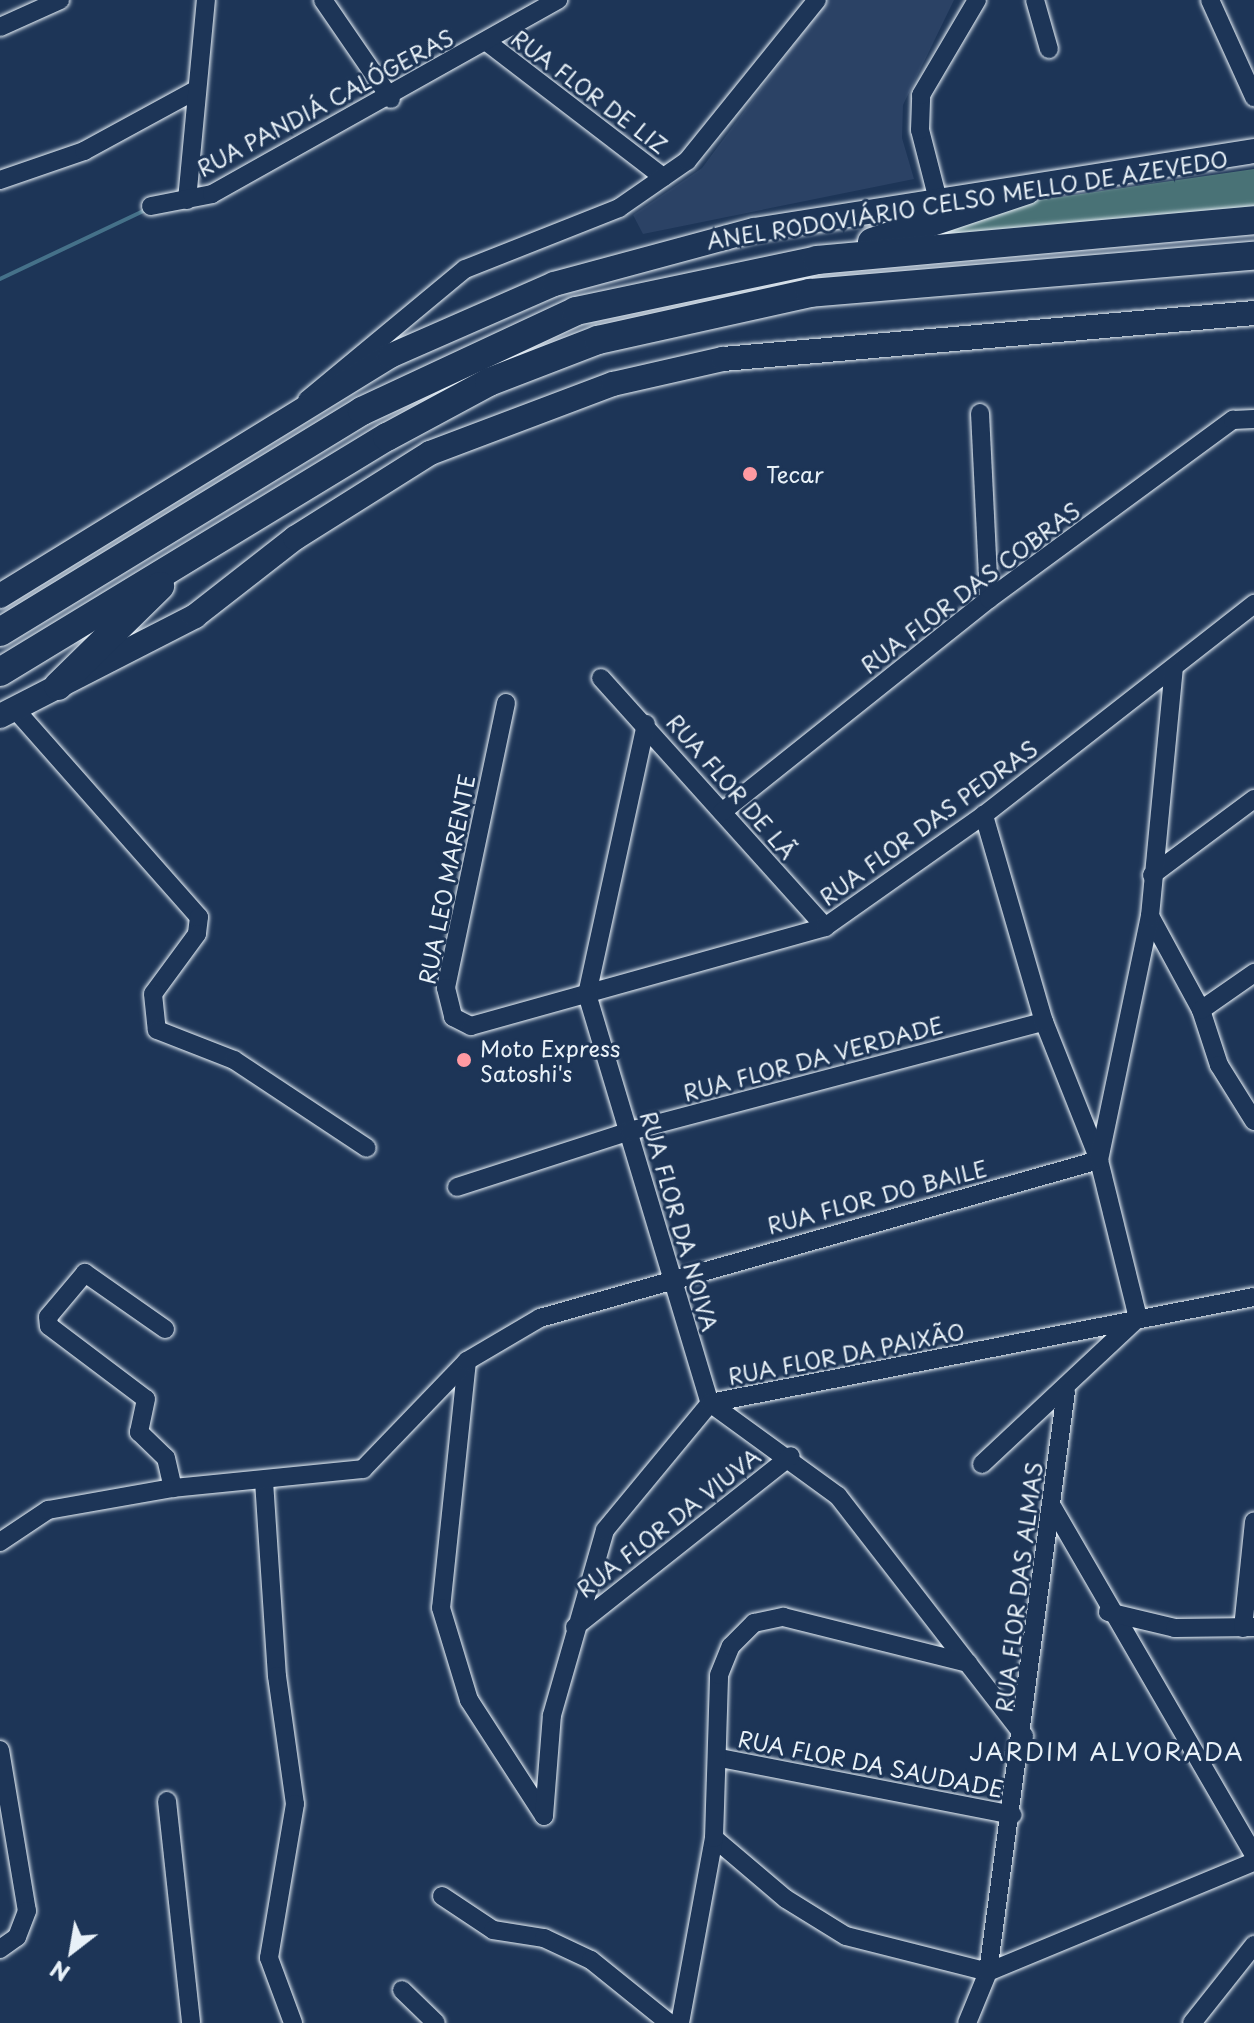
<!DOCTYPE html>
<meta charset="utf-8">
<style>
body{margin:0}
#map{position:relative;width:1254px;height:2023px;overflow:hidden;background:#1d3557;font-family:"Playpen Sans",sans-serif}
div>[style]{position:absolute}
.built>*{inset:0;background:#2b4265}
.green>*{inset:0;background:#497276}
.stream>*{height:4px;margin:-2px;padding:0 2px;transform-origin:2px;border-radius:2px;background:#457189}
.roads{filter:drop-shadow(0 0 2px #e8f1f8) drop-shadow(0 0 2px #e8f1f8)}
.minor>*{height:18px;margin:-9px;padding:0 9px;transform-origin:9px;border-radius:9px;background:#1d3557}
.major>*{height:24px;margin:-12px;padding:0 12px;transform-origin:12px;border-radius:12px;background:#1d3557}
.highway>*{height:28px;margin:-14px;padding:0 14px;transform-origin:14px;border-radius:14px;background:#1d3557}
.dots>*{width:22px;height:22px;translate:-50% -50%;box-sizing:border-box;border:4px solid #1d3557;border-radius:50%}
span{translate:-50% -50%;white-space:nowrap;text-align:center;line-height:1.15;-webkit-text-stroke:6px #1d3557;paint-order:stroke}
.street-label{font-size:22px;color:#e8f1f8}
.poi-label{font-size:22px;color:#e8f1f8}
.left{translate:0 -50%;text-align:left}
.neighbourhood-label{font-size:24px;color:#e8f1f8;letter-spacing:2px}
.north{position:absolute;left:32px;top:1911px;width:80px;height:80px;-webkit-text-stroke:6px #1d3557;paint-order:stroke;rotate:211deg;font-size:22px;font-weight:700;line-height:32px;text-align:center;color:#e8f1f8}
.north::after{content:'';display:block;margin:auto;width:28px;height:36px;background:#e8f1f8;clip-path:polygon(50% 0,100% 100%,50% 72%,0 100%)}
</style>
<div id="map">
<div class="built">
<i style="clip-path:polygon(827px 0,954px 0,903px 105px,902px 138px,914px 179px,643px 234px,633px 215px,702px 168px)"></i>
</div>
<div class="green">
<i style="clip-path:polygon(1254px 169px,1254px 213px,909px 238px,1032px 201px)"></i>
</div>
<div class="stream">
<i style="left:0;top:279px;width:161px;rotate:-25.4deg"></i>
</div>
<div class="roads">
<div class="minor">
<i style="left:323px;top:0;width:120px;rotate:55.5deg"></i>
<i style="left:1035px;top:0;width:51px;rotate:74.1deg"></i>
<i style="left:1210px;top:0;width:107px;rotate:65.6deg"></i>
<i style="left:0;top:27px;width:66px;rotate:-24.2deg"></i>
<i style="left:487px;top:42px;width:222px;rotate:37.5deg"></i>
<i style="left:0;top:180px;width:89px;rotate:-19deg"></i>
<i style="left:84px;top:151px;width:128px;rotate:-28.6deg"></i>
<i style="left:187px;top:200px;width:201px;rotate:-84.6deg"></i>
<i style="left:938px;top:200px;width:72px;rotate:-104.4deg"></i>
<i style="left:920px;top:130px;width:35px;rotate:-88deg"></i>
<i style="left:921px;top:95px;width:110px;rotate:-59.5deg"></i>
<i style="left:151px;top:206px;width:62px;rotate:-11.1deg"></i>
<i style="left:212px;top:194px;width:397px;rotate:-29.3deg"></i>
<i style="left:307px;top:400px;width:205px;rotate:-39.7deg"></i>
<i style="left:465px;top:269px;width:166px;rotate:-21.6deg"></i>
<i style="left:619px;top:208px;width:83px;rotate:-34.7deg"></i>
<i style="left:687px;top:161px;width:207px;rotate:-51.1deg"></i>
<i style="left:980px;top:413px;width:186px;rotate:87.2deg"></i>
<i style="left:601px;top:678px;width:335px;rotate:48deg"></i>
<i style="left:506px;top:703px;width:291px;rotate:101.9deg"></i>
<i style="left:446px;top:988px;width:30px;rotate:76deg"></i>
<i style="left:453px;top:1017px;width:20px;rotate:27deg"></i>
<i style="left:471px;top:1026px;width:368px;rotate:-15.6deg"></i>
<i style="left:825px;top:927px;width:194px;rotate:-35.2deg"></i>
<i style="left:984px;top:815px;width:343px;rotate:-38deg"></i>
<i style="left:14px;top:708px;width:279px;rotate:48.5deg"></i>
<i style="left:199px;top:917px;width:17px;rotate:97deg"></i>
<i style="left:197px;top:934px;width:74px;rotate:126.3deg"></i>
<i style="left:153px;top:994px;width:36px;rotate:84deg"></i>
<i style="left:157px;top:1030px;width:83px;rotate:21.3deg"></i>
<i style="left:234px;top:1060px;width:159px;rotate:33.5deg"></i>
<i style="left:646px;top:724px;width:276px;rotate:102.3deg"></i>
<i style="left:587px;top:994px;width:427px;rotate:73.3deg"></i>
<i style="left:722px;top:812px;width:342px;rotate:-38.6deg"></i>
<i style="left:989px;top:599px;width:303px;rotate:-36.3deg"></i>
<i style="left:1233px;top:420px;width:21px;rotate:-3deg"></i>
<i style="left:1152px;top:875px;width:127px;rotate:-36.7deg"></i>
<i style="left:1150px;top:916px;width:107px;rotate:61.5deg"></i>
<i style="left:1201px;top:1010px;width:58px;rotate:71.9deg"></i>
<i style="left:1219px;top:1065px;width:66px;rotate:58deg"></i>
<i style="left:1201px;top:1010px;width:65px;rotate:-34.9deg"></i>
<i style="left:457px;top:1187px;width:182px;rotate:-17.9deg"></i>
<i style="left:630px;top:1131px;width:428px;rotate:-14.8deg"></i>
<i style="left:165px;top:1329px;width:98px;rotate:-145deg"></i>
<i style="left:85px;top:1273px;width:57px;rotate:130.1deg"></i>
<i style="left:48px;top:1317px;width:9px;rotate:84deg"></i>
<i style="left:49px;top:1326px;width:121px;rotate:37deg"></i>
<i style="left:146px;top:1399px;width:34px;rotate:102deg"></i>
<i style="left:139px;top:1432px;width:37px;rotate:44deg"></i>
<i style="left:166px;top:1458px;width:31px;rotate:77deg"></i>
<i style="left:467px;top:1361px;width:248px;rotate:96deg"></i>
<i style="left:441px;top:1608px;width:96px;rotate:73.1deg"></i>
<i style="left:469px;top:1700px;width:138px;rotate:57.1deg"></i>
<i style="left:710px;top:1403px;width:158px;rotate:36deg"></i>
<i style="left:838px;top:1496px;width:304px;rotate:52.2deg"></i>
<i style="left:982px;top:1464px;width:214px;rotate:-43.1deg"></i>
<i style="left:1138px;top:1318px;width:163px;rotate:-103.9deg"></i>
<i style="left:1099px;top:1160px;width:149px;rotate:-111.7deg"></i>
<i style="left:1044px;top:1022px;width:216px;rotate:-106.2deg"></i>
<i style="left:264px;top:1481px;width:195px;rotate:86.2deg"></i>
<i style="left:277px;top:1676px;width:129px;rotate:82deg"></i>
<i style="left:295px;top:1804px;width:156px;rotate:99.6deg"></i>
<i style="left:269px;top:1958px;width:69px;rotate:69.7deg"></i>
<i style="left:1053px;top:1508px;width:401px;rotate:59.9deg"></i>
<i style="left:0;top:1542px;width:58px;rotate:-33.7deg"></i>
<i style="left:48px;top:1510px;width:127px;rotate:-10deg"></i>
<i style="left:173px;top:1488px;width:191px;rotate:-5.7deg"></i>
<i style="left:363px;top:1469px;width:150px;rotate:-46.1deg"></i>
<i style="left:467px;top:1361px;width:85px;rotate:-30.5deg"></i>
<i style="left:540px;top:1318px;width:581px;rotate:-15.78deg"></i>
<i style="left:1099px;top:1160px;width:249px;rotate:-78.2deg"></i>
<i style="left:1150px;top:916px;width:249px;rotate:-84.5deg"></i>
<i style="left:1108px;top:1612px;width:69px;rotate:13.4deg"></i>
<i style="left:1175px;top:1628px;width:79px;rotate:-0.7deg"></i>
<i style="left:575px;top:1627px;width:275px;rotate:-38.4deg"></i>
<i style="left:1243px;top:1628px;width:107px;rotate:-84.1deg"></i>
<i style="left:0;top:1750px;width:163px;rotate:80.5deg"></i>
<i style="left:27px;top:1911px;width:28px;rotate:111deg"></i>
<i style="left:17px;top:1937px;width:21px;rotate:145deg"></i>
<i style="left:720px;top:1758px;width:298px;rotate:11deg"></i>
<i style="left:167px;top:1801px;width:223px;rotate:83.8deg"></i>
<i style="left:544px;top:1816px;width:101px;rotate:-85.5deg"></i>
<i style="left:552px;top:1715px;width:192px;rotate:-74deg"></i>
<i style="left:605px;top:1530px;width:165px;rotate:-50.4deg"></i>
<i style="left:710px;top:1403px;width:554px;rotate:-11.03deg"></i>
<i style="left:714px;top:1838px;width:94px;rotate:40.3deg"></i>
<i style="left:786px;top:1899px;width:70px;rotate:31.7deg"></i>
<i style="left:846px;top:1936px;width:146px;rotate:14.2deg"></i>
<i style="left:988px;top:1972px;width:288px;rotate:-22.5deg"></i>
<i style="left:442px;top:1896px;width:61px;rotate:33.7deg"></i>
<i style="left:493px;top:1930px;width:52px;rotate:8.9deg"></i>
<i style="left:544px;top:1938px;width:52px;rotate:25.1deg"></i>
<i style="left:591px;top:1960px;width:100px;rotate:38.9deg"></i>
<i style="left:402px;top:1990px;width:47px;rotate:44.1deg"></i>
<i style="left:680px;top:2023px;width:188px;rotate:-79.6deg"></i>
<i style="left:714px;top:1838px;width:163px;rotate:-88.2deg"></i>
<i style="left:719px;top:1675px;width:31px;rotate:-68deg"></i>
<i style="left:731px;top:1646px;width:33px;rotate:-45deg"></i>
<i style="left:754px;top:1623px;width:30px;rotate:-12deg"></i>
<i style="left:783px;top:1617px;width:191px;rotate:14deg"></i>
<i style="left:967px;top:2023px;width:55px;rotate:-67.6deg"></i>
<i style="left:988px;top:1972px;width:586px;rotate:-82.35deg"></i>
<i style="left:1192px;top:2023px;width:100px;rotate:-51.5deg"></i>
</div>
<div class="major">
<i style="left:0;top:596px;width:458px;rotate:-31.6deg"></i>
<i style="left:390px;top:356px;width:179px;rotate:-23.7deg"></i>
<i style="left:554px;top:284px;width:207px;rotate:-15.1deg"></i>
<i style="left:754px;top:230px;width:506px;rotate:-8.98deg"></i>
<i style="left:0;top:716px;width:219px;rotate:-27.1deg"></i>
<i style="left:195px;top:616px;width:127px;rotate:-38deg"></i>
<i style="left:295px;top:538px;width:160px;rotate:-32.2deg"></i>
<i style="left:430px;top:453px;width:196px;rotate:-20.7deg"></i>
<i style="left:613px;top:384px;width:113px;rotate:-12.8deg"></i>
<i style="left:723px;top:359px;width:533px;rotate:-4.95deg"></i>
</div>
<div class="highway">
<i style="left:872px;top:242px;width:163px;rotate:-18.5deg"></i>
<i style="left:0;top:632px;width:424px;rotate:-31.4deg"></i>
<i style="left:362px;top:411px;width:236px;rotate:-25deg"></i>
<i style="left:576px;top:311px;width:246px;rotate:-11.9deg"></i>
<i style="left:817px;top:260px;width:439px;rotate:-5.2deg"></i>
<i style="left:0;top:672px;width:453px;rotate:-31.3deg"></i>
<i style="left:387px;top:437px;width:116px;rotate:-28.3deg"></i>
<i style="left:489px;top:382px;width:117px;rotate:-21.1deg"></i>
<i style="left:598px;top:340px;width:217px;rotate:-12.5deg"></i>
<i style="left:810px;top:293px;width:446px;rotate:-4.8deg"></i>
<i style="left:58px;top:686px;width:143px;rotate:-44.4deg"></i>
</div>
</div>
<div class="dots">
<i style="left:750px;top:474px;background:#ff9aa2"></i>
<i style="left:464px;top:1060px;background:#ff9aa2"></i>
</div>
<div class="street-label">
<span style="left:590px;top:91px;rotate:37deg">RUA FLOR DE LIZ</span>
<span style="left:325px;top:102px;rotate:-28deg">RUA PANDIÁ CALÓGERAS</span>
<span style="left:967px;top:199px;rotate:-9deg">ANEL RODOVIÁRIO CELSO MELLO DE AZEVEDO</span>
<span style="left:970px;top:587px;rotate:-37deg">RUA FLOR DAS COBRAS</span>
<span style="left:732px;top:786px;rotate:49deg">RUA FLOR DE LÃ</span>
<span style="left:928px;top:822px;rotate:-36deg">RUA FLOR DAS PEDRAS</span>
<span style="left:446px;top:879px;rotate:-79deg">RUA LEO MARENTE</span>
<span style="left:813px;top:1058px;rotate:-15deg">RUA FLOR DA VERDADE</span>
<span style="left:877px;top:1196px;rotate:-15deg">RUA FLOR DO BAILE</span>
<span style="left:680px;top:1221px;rotate:74deg">RUA FLOR DA NOIVA</span>
<span style="left:846px;top:1353px;rotate:-11deg">RUA FLOR DA PAIXÃO</span>
<span style="left:668px;top:1522px;rotate:-38deg">RUA FLOR DA VIUVA</span>
<span style="left:1018px;top:1587px;rotate:-83deg">RUA FLOR DAS ALMAS</span>
<span style="left:871px;top:1763px;rotate:11deg">RUA FLOR DA SAUDADE</span>
</div>
<div class="poi-label">
<span class="left" style="left:766px;top:474px">Tecar</span>
<span class="left" style="left:480px;top:1060px">Moto Express<br>Satoshi's</span>
</div>
<div class="neighbourhood-label">
<span style="left:1107px;top:1752px">JARDIM ALVORADA</span>
</div>
<div class="north">N</div>
</div>
